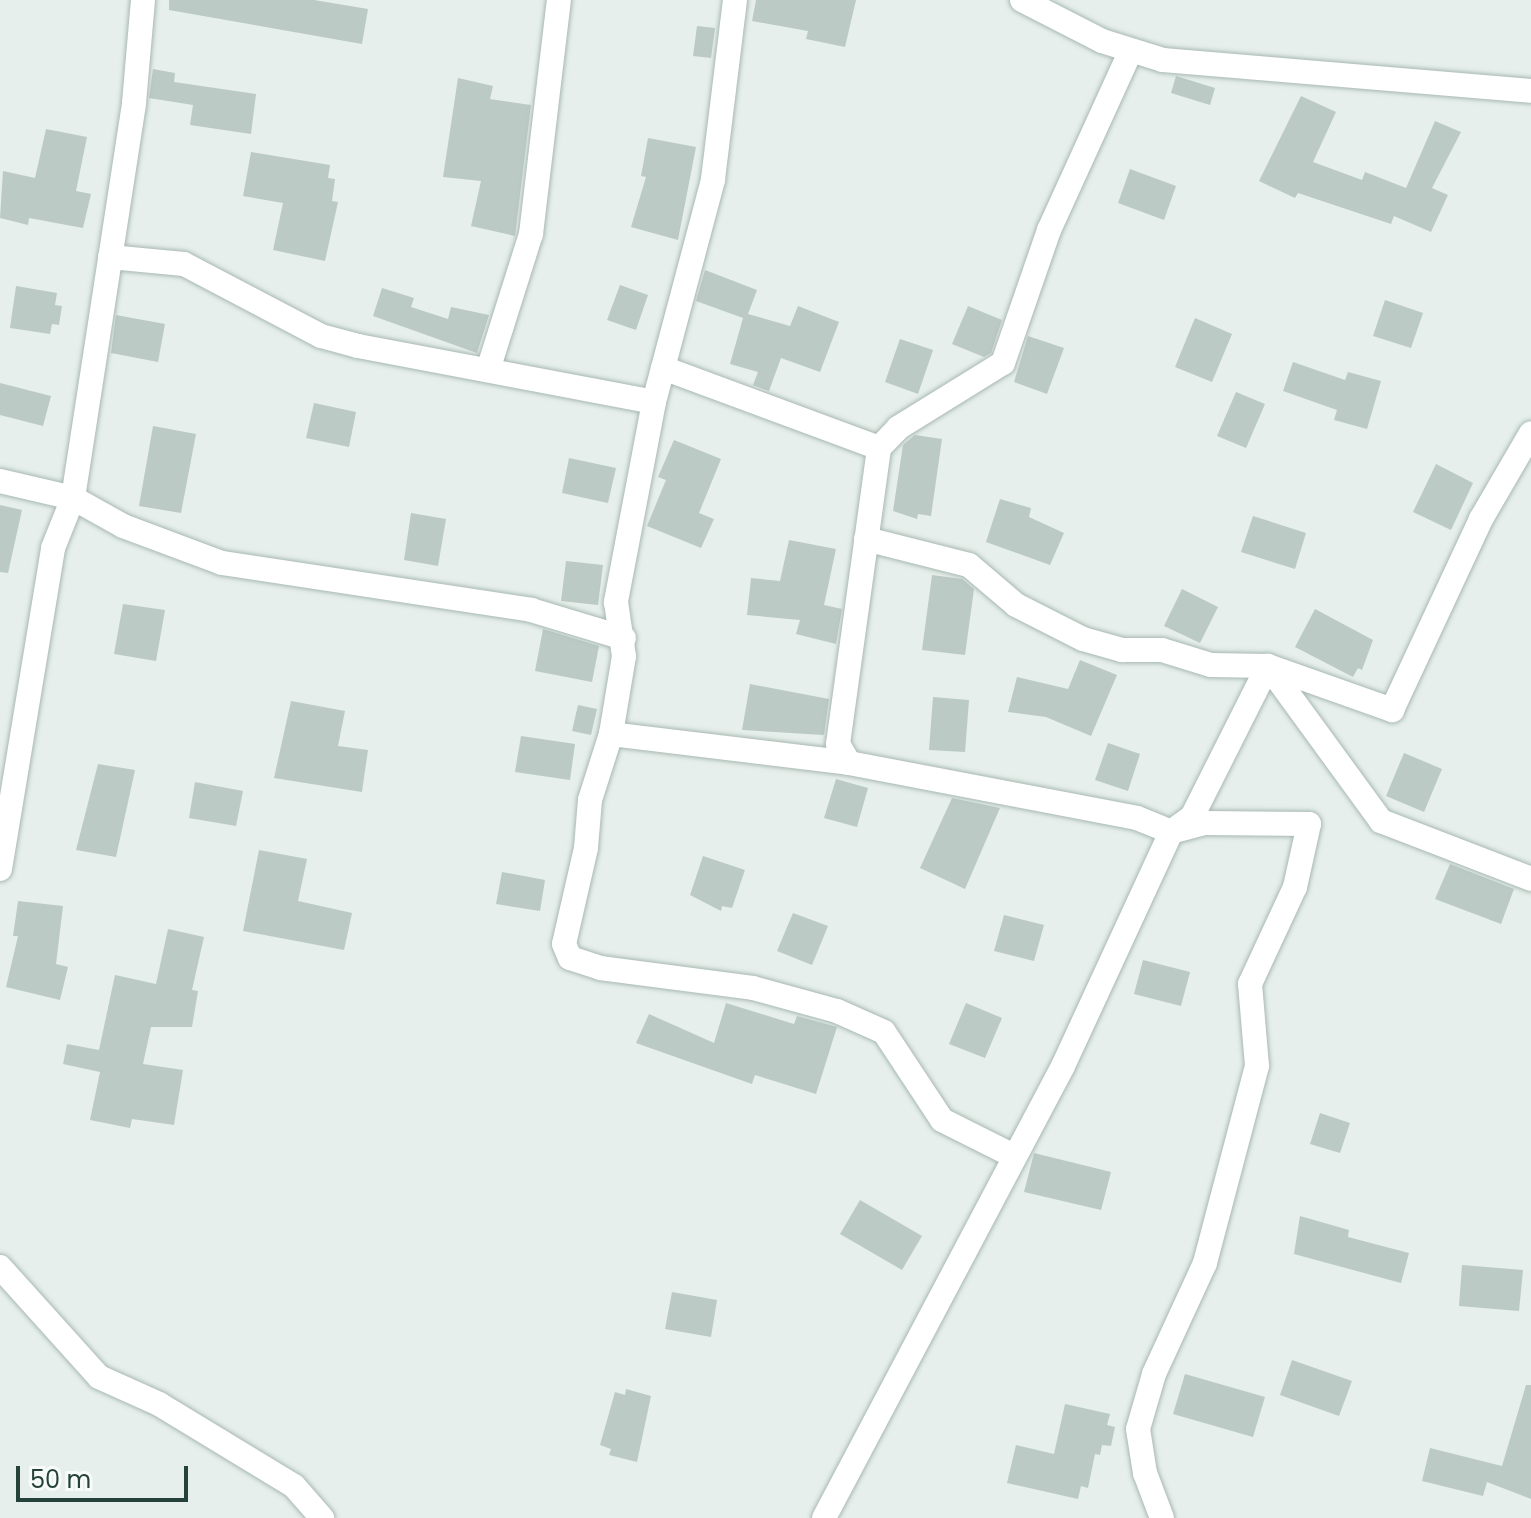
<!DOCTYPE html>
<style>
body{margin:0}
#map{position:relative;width:1531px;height:1518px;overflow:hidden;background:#e6efeb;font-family:Poppins,sans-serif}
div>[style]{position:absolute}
.building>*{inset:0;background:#bbcac4}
.roads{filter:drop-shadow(0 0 2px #a8b8b2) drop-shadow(0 0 2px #a8b8b2)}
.minor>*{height:24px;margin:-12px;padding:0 12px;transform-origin:12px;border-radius:12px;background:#fff}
span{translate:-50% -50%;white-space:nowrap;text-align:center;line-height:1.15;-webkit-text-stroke:6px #f7fbf9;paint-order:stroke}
.scale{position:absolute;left:16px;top:1466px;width:172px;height:36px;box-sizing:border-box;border:4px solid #24423a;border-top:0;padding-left:10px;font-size:24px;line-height:28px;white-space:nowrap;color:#24423a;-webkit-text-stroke:6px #f7fbf9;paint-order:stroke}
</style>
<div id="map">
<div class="building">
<i style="clip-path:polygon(169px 0,314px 0,368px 9px,362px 44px,169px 10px)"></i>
<i style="clip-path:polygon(756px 0,856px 0,845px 47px,806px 39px,808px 31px,752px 21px)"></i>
<i style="clip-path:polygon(697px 26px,715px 28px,711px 58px,693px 56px)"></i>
<i style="clip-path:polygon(153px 69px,175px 73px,174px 82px,256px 94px,251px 134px,190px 125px,193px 105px,149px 98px)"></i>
<i style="clip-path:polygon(1176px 76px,1215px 88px,1210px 105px,1171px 93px)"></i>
<i style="clip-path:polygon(458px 78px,493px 86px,490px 99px,531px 105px,515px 236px,471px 226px,481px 181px,443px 177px)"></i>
<i style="clip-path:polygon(1301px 96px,1336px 112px,1313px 162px,1362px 180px,1365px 172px,1406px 188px,1435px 121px,1461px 132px,1432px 188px,1448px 195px,1431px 232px,1394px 216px,1391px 224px,1298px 193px,1295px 198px,1259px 181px)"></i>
<i style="clip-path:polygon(46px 129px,87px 137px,76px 191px,91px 194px,83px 228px,29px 218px,28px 225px,0 218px,3px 171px,35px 178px)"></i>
<i style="clip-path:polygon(648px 138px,696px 147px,678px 240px,631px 227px,646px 177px,641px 176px)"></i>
<i style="clip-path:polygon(251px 152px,330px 165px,328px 178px,335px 179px,332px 201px,338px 202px,325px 261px,273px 250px,283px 203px,243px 196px)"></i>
<i style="clip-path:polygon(1130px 169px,1176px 186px,1164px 220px,1118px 203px)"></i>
<i style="clip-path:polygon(705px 270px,757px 290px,748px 314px,790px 326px,798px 306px,839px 322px,820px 372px,781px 358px,769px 391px,753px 385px,758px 372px,730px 364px,743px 318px,696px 301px)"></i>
<i style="clip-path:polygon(620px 285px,648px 295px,636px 330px,607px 320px)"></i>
<i style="clip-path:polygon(16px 286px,57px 293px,55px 305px,62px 306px,59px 325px,52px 324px,50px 334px,10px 328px)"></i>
<i style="clip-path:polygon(382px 288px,414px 298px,411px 307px,448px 319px,451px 307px,489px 315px,477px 353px,373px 316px)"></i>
<i style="clip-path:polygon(1385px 300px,1423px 313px,1411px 348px,1373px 336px)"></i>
<i style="clip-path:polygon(968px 306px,1002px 320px,991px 353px,984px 357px,952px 344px)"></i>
<i style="clip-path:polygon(116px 315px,165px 324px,158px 362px,111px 353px)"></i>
<i style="clip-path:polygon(1195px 318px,1232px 334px,1212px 382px,1175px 367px)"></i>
<i style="clip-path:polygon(1028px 336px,1064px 348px,1047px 394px,1014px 382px)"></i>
<i style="clip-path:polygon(900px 339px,933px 350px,918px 394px,885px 382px)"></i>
<i style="clip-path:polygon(1293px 362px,1345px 380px,1348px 372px,1381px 381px,1367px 429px,1334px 420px,1337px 410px,1283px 391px)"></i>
<i style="clip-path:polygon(0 383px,51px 396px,43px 426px,0 415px)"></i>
<i style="clip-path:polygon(1236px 392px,1265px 404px,1246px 448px,1217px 436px)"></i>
<i style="clip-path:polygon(314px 403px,356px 412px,349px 447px,306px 438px)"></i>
<i style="clip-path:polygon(153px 426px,196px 434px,181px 513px,139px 506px)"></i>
<i style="clip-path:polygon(915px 435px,942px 439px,931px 516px,918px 514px,917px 519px,893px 511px,903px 445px)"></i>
<i style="clip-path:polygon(674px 440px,721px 459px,699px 513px,714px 519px,701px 548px,647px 526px,666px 480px,658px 477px)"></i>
<i style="clip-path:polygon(569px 458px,616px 468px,608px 503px,562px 493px)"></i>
<i style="clip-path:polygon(1436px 464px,1473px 483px,1451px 530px,1413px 512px)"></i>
<i style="clip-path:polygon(1000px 499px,1031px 508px,1029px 517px,1064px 533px,1050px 565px,986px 542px)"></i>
<i style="clip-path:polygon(0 505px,22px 510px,8px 573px,0 572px)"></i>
<i style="clip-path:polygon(411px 513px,446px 519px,438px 566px,404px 560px)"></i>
<i style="clip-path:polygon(1253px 516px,1306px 533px,1295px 569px,1241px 552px)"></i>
<i style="clip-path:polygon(789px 540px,836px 549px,824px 605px,842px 609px,836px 644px,796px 634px,800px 620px,747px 615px,751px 578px,780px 581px)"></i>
<i style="clip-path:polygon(566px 561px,603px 565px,598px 605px,561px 601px)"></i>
<i style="clip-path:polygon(932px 575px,962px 579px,974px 589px,965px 655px,922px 650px)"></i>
<i style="clip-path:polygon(1182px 589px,1218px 607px,1200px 643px,1164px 626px)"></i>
<i style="clip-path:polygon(123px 604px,165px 610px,156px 661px,114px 654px)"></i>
<i style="clip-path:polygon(1315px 609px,1373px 640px,1362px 670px,1358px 668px,1353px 677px,1295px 647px)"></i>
<i style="clip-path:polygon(543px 629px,599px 646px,592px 682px,535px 671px)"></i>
<i style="clip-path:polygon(1080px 660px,1117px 675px,1091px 736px,1046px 717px,1008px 712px,1017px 677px,1068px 689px)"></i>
<i style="clip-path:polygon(750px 684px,829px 699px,824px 735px,742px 730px)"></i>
<i style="clip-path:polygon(933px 697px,969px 700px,965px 752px,929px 750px)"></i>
<i style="clip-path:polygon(291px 701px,345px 711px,338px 746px,368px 750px,362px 792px,274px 778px)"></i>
<i style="clip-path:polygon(578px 705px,597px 709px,591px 735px,572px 731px)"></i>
<i style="clip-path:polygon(521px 736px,575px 744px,570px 780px,515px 772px)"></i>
<i style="clip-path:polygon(1108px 743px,1140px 754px,1128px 791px,1095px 780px)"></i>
<i style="clip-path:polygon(1404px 753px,1442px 769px,1424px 812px,1386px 796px)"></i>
<i style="clip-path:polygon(98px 764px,135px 770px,116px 857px,76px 850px)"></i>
<i style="clip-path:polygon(836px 779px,868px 788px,857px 827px,824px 818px)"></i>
<i style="clip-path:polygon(195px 782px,243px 791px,236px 826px,189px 818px)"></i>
<i style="clip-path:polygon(952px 798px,1000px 808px,965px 889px,920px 868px)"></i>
<i style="clip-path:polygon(259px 850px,307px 859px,298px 901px,352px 913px,344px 950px,243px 931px)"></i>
<i style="clip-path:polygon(703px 856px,745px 870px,732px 908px,722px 906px,721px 911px,690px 895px)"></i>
<i style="clip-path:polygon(1450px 864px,1514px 889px,1501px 924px,1435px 899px)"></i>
<i style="clip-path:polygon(502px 872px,545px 880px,540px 911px,496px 904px)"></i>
<i style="clip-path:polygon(18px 901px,63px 906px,56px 964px,68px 967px,60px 1000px,6px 987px,18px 936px,13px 936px)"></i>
<i style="clip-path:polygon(793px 913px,828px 926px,812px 965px,777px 951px)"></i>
<i style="clip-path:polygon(1004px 915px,1044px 925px,1034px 961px,994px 951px)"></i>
<i style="clip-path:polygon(168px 929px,204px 937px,192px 990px,198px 991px,192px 1027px,151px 1027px,143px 1064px,183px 1070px,174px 1125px,132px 1119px,130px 1128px,90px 1120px,100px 1072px,63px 1064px,67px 1044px,99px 1050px,115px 975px,156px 984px)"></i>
<i style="clip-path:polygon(1143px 960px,1190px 972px,1181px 1006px,1134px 994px)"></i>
<i style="clip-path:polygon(726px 1003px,794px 1024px,797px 1016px,837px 1027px,816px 1094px,755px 1075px,752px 1084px,636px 1043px,649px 1014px,714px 1043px)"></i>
<i style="clip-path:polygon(966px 1003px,1002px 1018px,985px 1058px,949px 1044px)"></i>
<i style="clip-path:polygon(1320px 1113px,1350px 1123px,1340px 1153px,1310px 1144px)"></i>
<i style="clip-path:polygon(1034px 1153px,1111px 1172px,1101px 1210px,1024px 1192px)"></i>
<i style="clip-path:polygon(860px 1200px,922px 1236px,902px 1270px,840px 1234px)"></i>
<i style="clip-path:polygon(1300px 1216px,1349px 1230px,1348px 1237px,1409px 1253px,1401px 1283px,1294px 1254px)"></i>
<i style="clip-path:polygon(1462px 1265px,1523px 1270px,1519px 1311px,1459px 1306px)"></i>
<i style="clip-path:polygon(672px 1292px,717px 1300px,711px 1337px,665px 1329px)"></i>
<i style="clip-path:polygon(1292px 1360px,1352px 1381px,1339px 1416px,1280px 1395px)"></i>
<i style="clip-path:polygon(1185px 1374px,1265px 1397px,1253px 1437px,1173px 1414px)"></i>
<i style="clip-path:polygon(1526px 1385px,1531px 1385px,1531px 1499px,1487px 1482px,1483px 1496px,1422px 1481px,1430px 1448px,1502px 1466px)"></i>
<i style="clip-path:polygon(626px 1389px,651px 1396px,637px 1462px,609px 1455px,611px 1449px,600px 1445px,615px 1392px,625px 1395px)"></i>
<i style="clip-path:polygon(1065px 1404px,1110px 1414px,1107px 1425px,1115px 1427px,1111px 1446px,1102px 1445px,1100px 1455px,1095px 1454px,1088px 1488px,1081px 1486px,1078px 1499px,1007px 1483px,1016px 1445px,1054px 1454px)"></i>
</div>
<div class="roads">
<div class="minor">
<i style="left:735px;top:0;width:181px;rotate:97deg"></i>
<i style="left:713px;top:180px;width:230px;rotate:104.9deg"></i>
<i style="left:654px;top:402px;width:204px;rotate:100.8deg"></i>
<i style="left:616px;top:602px;width:55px;rotate:81.6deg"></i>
<i style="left:624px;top:656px;width:79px;rotate:99.5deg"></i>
<i style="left:611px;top:734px;width:69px;rotate:107.7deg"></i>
<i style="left:590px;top:800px;width:48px;rotate:94.8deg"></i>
<i style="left:586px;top:848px;width:98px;rotate:102.9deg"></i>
<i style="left:564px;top:944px;width:15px;rotate:67deg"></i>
<i style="left:570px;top:958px;width:32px;rotate:18deg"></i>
<i style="left:600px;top:968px;width:154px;rotate:7.4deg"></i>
<i style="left:753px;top:988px;width:87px;rotate:15.3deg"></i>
<i style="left:837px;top:1011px;width:51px;rotate:24.1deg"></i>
<i style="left:884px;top:1032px;width:105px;rotate:56.6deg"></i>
<i style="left:942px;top:1120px;width:78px;rotate:26.6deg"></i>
<i style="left:1022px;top:0;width:90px;rotate:27.1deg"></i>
<i style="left:1102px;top:41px;width:64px;rotate:17.3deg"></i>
<i style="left:1163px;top:60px;width:369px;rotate:4.8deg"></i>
<i style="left:110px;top:257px;width:74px;rotate:5.4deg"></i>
<i style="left:184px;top:264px;width:155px;rotate:27.7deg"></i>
<i style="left:321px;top:336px;width:38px;rotate:15deg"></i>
<i style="left:358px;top:346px;width:301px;rotate:10.7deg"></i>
<i style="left:489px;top:367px;width:139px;rotate:-72.5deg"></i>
<i style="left:531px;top:234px;width:236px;rotate:-83.2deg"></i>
<i style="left:663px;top:368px;width:230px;rotate:20.3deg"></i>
<i style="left:0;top:481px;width:75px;rotate:13.1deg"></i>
<i style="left:73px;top:498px;width:57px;rotate:29.2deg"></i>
<i style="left:123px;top:526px;width:106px;rotate:20.5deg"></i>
<i style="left:222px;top:563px;width:313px;rotate:8.6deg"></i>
<i style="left:531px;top:610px;width:97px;rotate:16.8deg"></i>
<i style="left:866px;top:539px;width:106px;rotate:14.2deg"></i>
<i style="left:969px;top:565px;width:62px;rotate:40.4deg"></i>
<i style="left:1016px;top:605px;width:75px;rotate:26.9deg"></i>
<i style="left:1083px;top:639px;width:41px;rotate:15.8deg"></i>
<i style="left:1122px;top:650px;width:40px"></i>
<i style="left:1162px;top:650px;width:51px;rotate:17deg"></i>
<i style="left:1211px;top:665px;width:57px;rotate:1deg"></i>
<i style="left:1268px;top:666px;width:132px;rotate:19.5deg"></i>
<i style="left:1392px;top:710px;width:211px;rotate:-65deg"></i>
<i style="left:1481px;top:519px;width:99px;rotate:-59.8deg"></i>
<i style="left:1268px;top:666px;width:192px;rotate:53.9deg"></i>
<i style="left:1381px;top:821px;width:161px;rotate:21.1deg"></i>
<i style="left:611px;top:734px;width:240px;rotate:6.9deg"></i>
<i style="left:849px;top:763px;width:293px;rotate:10.8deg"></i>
<i style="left:1137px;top:818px;width:37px;rotate:22deg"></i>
<i style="left:1171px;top:832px;width:35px;rotate:-15deg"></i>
<i style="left:1205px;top:823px;width:104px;rotate:0.6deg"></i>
<i style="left:1309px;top:824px;width:65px;rotate:102.5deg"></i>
<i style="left:1295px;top:887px;width:107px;rotate:114.9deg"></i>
<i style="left:1250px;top:984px;width:82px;rotate:85.1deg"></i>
<i style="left:1257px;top:1066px;width:204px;rotate:104.8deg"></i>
<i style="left:1205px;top:1263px;width:122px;rotate:114.7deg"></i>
<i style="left:1154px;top:1374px;width:57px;rotate:106.2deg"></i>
<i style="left:1138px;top:1429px;width:45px;rotate:81deg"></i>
<i style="left:1145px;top:1473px;width:48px;rotate:69.3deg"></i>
<i style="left:849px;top:763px;width:22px;rotate:-120deg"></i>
<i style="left:838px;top:744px;width:299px;rotate:-82.1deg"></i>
<i style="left:879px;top:448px;width:28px;rotate:-46deg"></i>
<i style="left:898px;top:428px;width:123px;rotate:-31.8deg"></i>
<i style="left:1003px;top:363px;width:141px;rotate:-70.9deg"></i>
<i style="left:1049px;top:230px;width:196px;rotate:-65.5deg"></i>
<i style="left:0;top:869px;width:325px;rotate:-80.6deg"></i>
<i style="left:53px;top:548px;width:54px;rotate:-68.2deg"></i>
<i style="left:73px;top:498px;width:400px;rotate:-81.2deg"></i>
<i style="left:134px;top:103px;width:103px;rotate:-85deg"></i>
<i style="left:0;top:1267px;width:148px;rotate:48deg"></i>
<i style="left:99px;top:1377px;width:66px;rotate:24.2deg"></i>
<i style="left:159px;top:1404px;width:158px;rotate:31.3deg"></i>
<i style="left:294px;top:1486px;width:43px;rotate:48.8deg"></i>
<i style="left:824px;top:1518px;width:511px;rotate:-62.13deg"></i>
<i style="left:1063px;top:1066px;width:258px;rotate:-65.2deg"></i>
<i style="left:1171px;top:832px;width:26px;rotate:-36deg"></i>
<i style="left:1192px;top:817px;width:169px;rotate:-63.3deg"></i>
</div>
</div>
<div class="scale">50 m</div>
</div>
